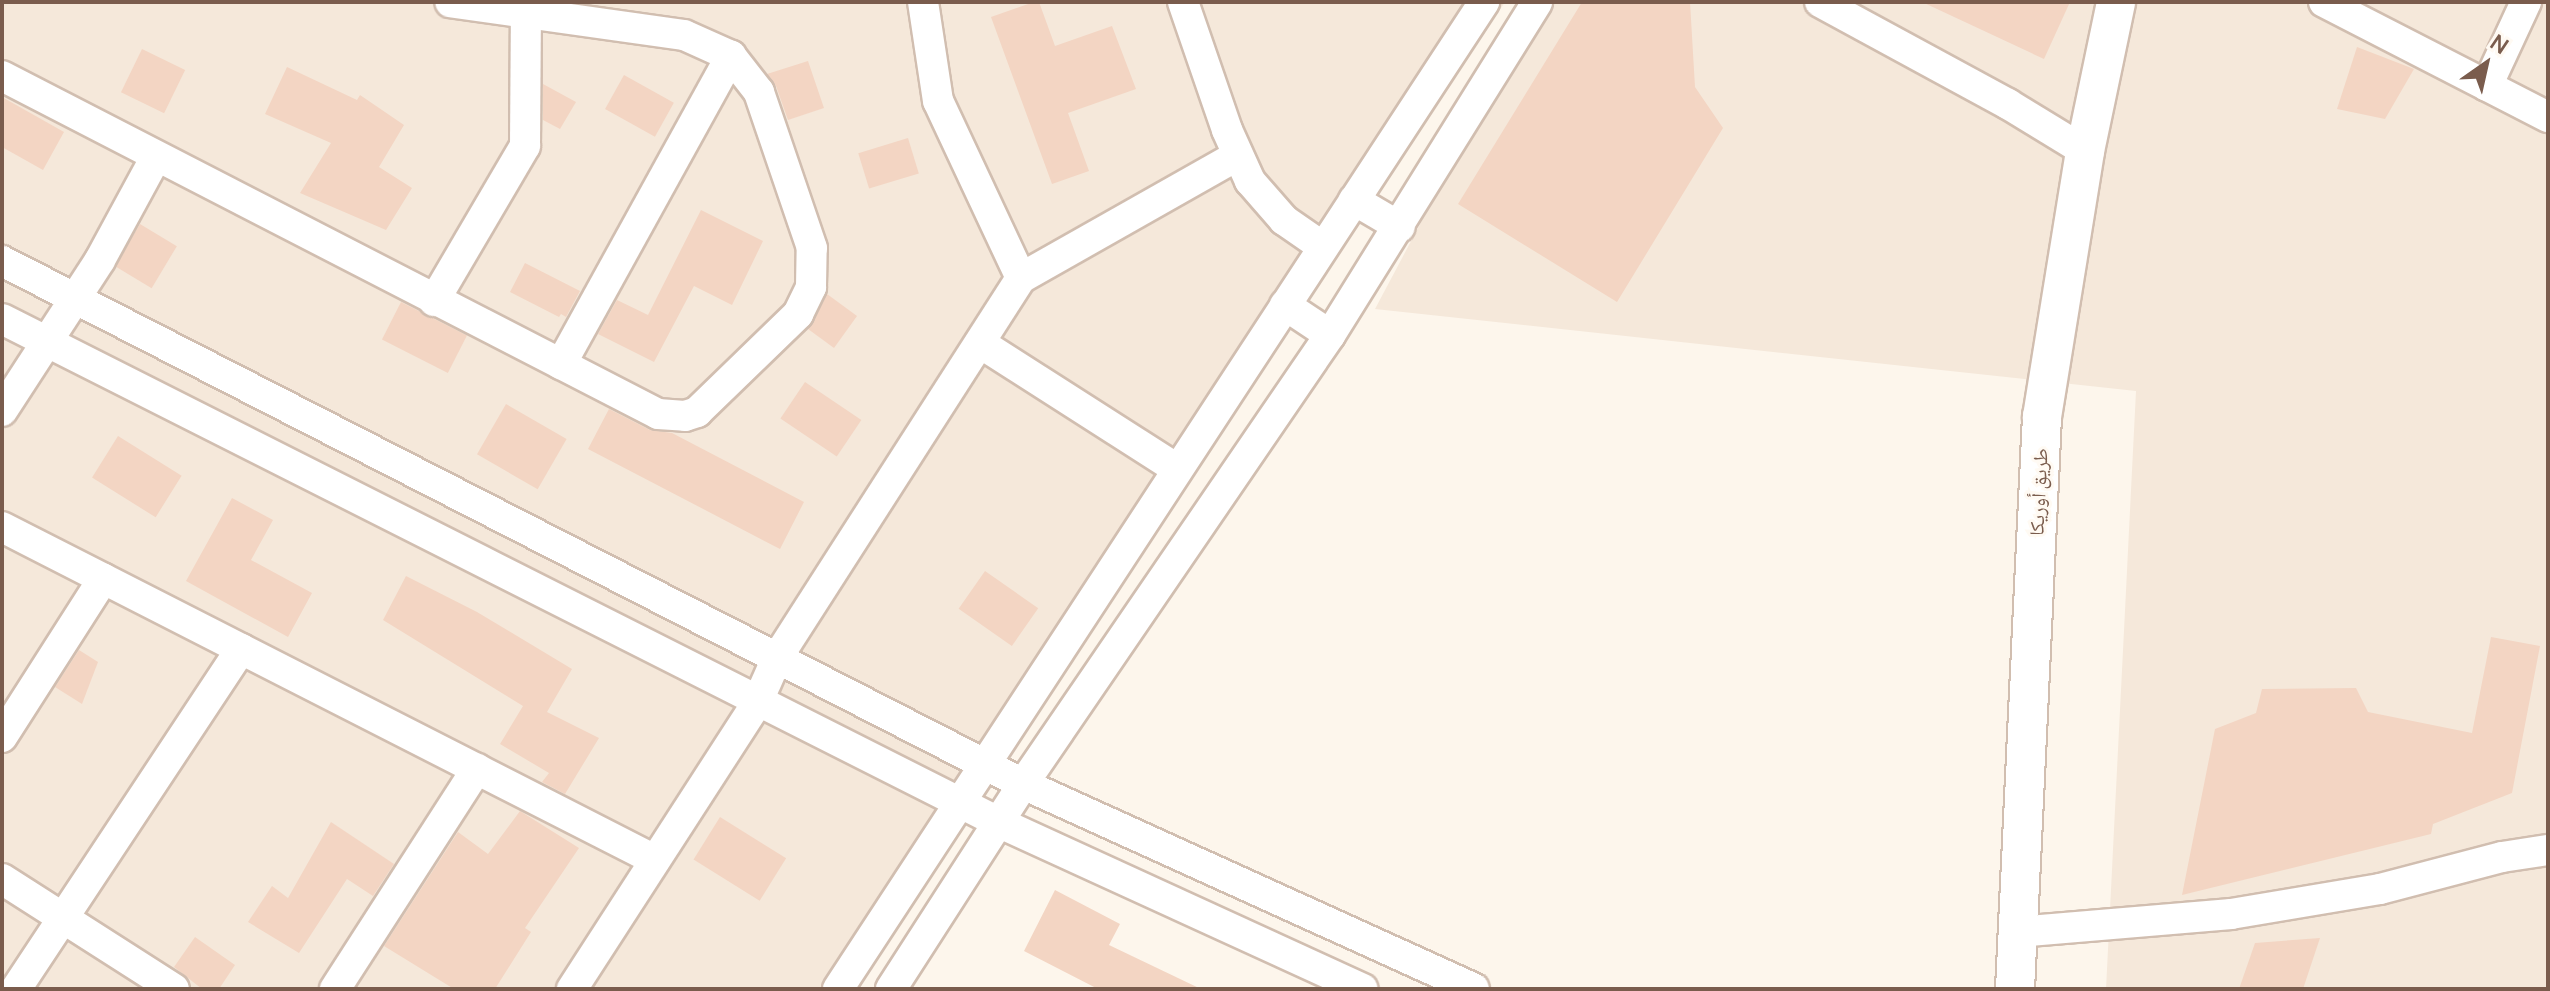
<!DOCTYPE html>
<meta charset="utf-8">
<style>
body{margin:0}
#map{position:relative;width:2550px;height:991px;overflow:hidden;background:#fdf6ec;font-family:Manrope,"Noto Naskh Arabic",sans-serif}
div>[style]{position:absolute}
.residential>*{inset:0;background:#f5e8da}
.building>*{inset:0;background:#f3d5c3;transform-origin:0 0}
.roads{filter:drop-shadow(2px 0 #d1beb0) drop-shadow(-2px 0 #d1beb0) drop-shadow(0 2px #d1beb0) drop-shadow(0 -2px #d1beb0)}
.minor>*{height:30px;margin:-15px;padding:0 15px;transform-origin:15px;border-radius:15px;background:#fff}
.tertiary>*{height:38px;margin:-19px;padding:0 19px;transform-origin:19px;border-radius:19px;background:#fff}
span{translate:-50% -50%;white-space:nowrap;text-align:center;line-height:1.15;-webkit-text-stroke:6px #fffaf3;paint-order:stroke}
.street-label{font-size:20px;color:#7a5c4d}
.frame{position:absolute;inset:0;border:4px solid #7a5c4d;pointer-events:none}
.north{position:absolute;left:2446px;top:24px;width:80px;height:80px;-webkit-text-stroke:6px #fffaf3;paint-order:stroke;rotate:34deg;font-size:22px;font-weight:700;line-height:32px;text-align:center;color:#7a5c4d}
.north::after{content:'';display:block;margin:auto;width:28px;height:36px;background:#7a5c4d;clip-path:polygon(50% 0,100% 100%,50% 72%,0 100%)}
</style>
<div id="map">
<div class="residential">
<i style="clip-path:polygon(2px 2px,1505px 2px,852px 989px,2px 989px)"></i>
<i style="clip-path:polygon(1538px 2px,2548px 2px,2548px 989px,2106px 989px,2136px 391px,1375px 309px)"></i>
</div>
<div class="building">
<i style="clip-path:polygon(1034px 2px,1039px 2px,1055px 46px,1112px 26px,1136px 89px,1068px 113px,1089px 171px,1052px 184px,991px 17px)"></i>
<i style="clip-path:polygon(1582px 2px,1690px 2px,1695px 87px,1723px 128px,1617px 302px,1458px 204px)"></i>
<i style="clip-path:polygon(1922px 2px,2070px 2px,2044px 59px)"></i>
<i style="clip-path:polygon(2357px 47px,2414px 69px,2385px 119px,2337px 109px)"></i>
<i style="left:142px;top:49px;width:48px;height:48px;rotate:26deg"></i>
<i style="clip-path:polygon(808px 61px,824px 108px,788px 120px,776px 86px,767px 74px)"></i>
<i style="clip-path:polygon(287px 67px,357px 100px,360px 95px,404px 125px,379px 167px,412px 188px,386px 230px,300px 193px,331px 143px,265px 114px)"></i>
<i style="left:624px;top:75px;width:57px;height:39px;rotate:29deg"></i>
<i style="clip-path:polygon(543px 84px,576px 102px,560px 129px,543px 120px)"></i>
<i style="clip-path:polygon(2px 97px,64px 132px,43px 170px,2px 147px)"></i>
<i style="left:908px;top:138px;width:37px;height:52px;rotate:73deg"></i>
<i style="clip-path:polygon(701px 210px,763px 241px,732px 305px,694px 286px,654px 362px,598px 334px,617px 300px,648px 315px)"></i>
<i style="left:140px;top:224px;width:43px;height:49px;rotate:31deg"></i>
<i style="clip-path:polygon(525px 263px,580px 291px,566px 317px,561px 314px,559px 317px,510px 292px)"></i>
<i style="clip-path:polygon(827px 294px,857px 316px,834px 348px,808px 329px)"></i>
<i style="left:401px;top:302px;width:74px;height:42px;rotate:27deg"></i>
<i style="left:805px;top:382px;width:68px;height:44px;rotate:34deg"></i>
<i style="left:506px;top:404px;width:70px;height:58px;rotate:30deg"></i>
<i style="clip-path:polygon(609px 409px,650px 430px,672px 433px,804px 502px,780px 549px,588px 449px)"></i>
<i style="left:118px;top:436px;width:75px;height:49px;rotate:32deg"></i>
<i style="clip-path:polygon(232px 498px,273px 520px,251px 560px,312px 593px,288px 637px,186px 581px)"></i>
<i style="left:985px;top:571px;width:65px;height:46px;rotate:35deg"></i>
<i style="clip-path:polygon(406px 576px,477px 612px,572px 669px,547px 712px,599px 738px,565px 794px,542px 782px,549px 773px,500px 744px,523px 706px,383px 620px)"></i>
<i style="clip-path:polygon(2491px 637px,2540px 646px,2512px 793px,2433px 824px,2431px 834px,2182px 895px,2215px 729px,2256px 713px,2262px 689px,2356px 688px,2368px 712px,2472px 733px)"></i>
<i style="clip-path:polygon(79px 650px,98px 662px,82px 704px,55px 687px)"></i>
<i style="clip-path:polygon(520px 811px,579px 848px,525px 928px,531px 932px,495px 989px,454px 989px,384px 946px,458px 832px,488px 854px)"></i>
<i style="left:720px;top:817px;width:78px;height:50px;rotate:32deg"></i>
<i style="clip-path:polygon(331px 822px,394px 864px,373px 896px,347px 879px,299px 953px,248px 922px,272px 886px,288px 898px)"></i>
<i style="clip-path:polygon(1055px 890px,1120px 924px,1109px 945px,1201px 989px,1098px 989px,1024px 951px)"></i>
<i style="clip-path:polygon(195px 937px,235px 965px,219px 989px,202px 989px,174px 967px)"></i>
<i style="clip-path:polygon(2320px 938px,2303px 989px,2239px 989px,2255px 943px)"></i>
</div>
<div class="roads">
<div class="minor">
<i style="left:1183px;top:2px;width:135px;rotate:71deg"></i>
<i style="left:1227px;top:130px;width:56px;rotate:65.7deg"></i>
<i style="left:1250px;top:181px;width:52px;rotate:48.9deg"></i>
<i style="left:1284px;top:220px;width:47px;rotate:34.7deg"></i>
<i style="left:1820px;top:2px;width:214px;rotate:28.5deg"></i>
<i style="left:2008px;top:104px;width:90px;rotate:31.4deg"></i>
<i style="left:2324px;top:2px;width:252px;rotate:27.2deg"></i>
<i style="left:2px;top:76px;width:738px;rotate:27.26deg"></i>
<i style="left:658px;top:414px;width:27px;rotate:4deg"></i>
<i style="left:685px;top:416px;width:13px;rotate:-18deg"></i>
<i style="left:697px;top:412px;width:141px;rotate:-44.1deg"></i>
<i style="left:798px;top:314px;width:30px;rotate:-64deg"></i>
<i style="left:811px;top:287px;width:39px;rotate:-89deg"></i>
<i style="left:812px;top:248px;width:165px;rotate:-108.8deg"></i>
<i style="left:759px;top:92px;width:46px;rotate:-127.9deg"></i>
<i style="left:731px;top:56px;width:51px;rotate:-155.9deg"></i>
<i style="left:684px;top:35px;width:236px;rotate:-172deg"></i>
<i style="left:2487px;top:86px;width:93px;rotate:-65.1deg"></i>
<i style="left:1354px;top:200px;width:53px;rotate:30.4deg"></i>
<i style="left:2px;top:261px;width:1147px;rotate:27.12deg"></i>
<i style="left:1023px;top:784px;width:495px;rotate:24.4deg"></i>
<i style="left:1021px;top:278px;width:248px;rotate:-29.5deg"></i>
<i style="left:434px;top:301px;width:180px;rotate:-59.6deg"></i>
<i style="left:525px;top:146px;width:132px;rotate:-89.6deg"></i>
<i style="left:1285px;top:305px;width:54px;rotate:33.7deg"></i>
<i style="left:2px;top:319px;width:1116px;rotate:26.79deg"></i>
<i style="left:998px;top:822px;width:401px;rotate:24.6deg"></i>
<i style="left:980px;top:343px;width:234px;rotate:32.6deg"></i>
<i style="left:561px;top:364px;width:352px;rotate:-61.1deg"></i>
<i style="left:2px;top:411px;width:180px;rotate:-57deg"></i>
<i style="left:100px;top:260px;width:117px;rotate:-61.5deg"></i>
<i style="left:2px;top:527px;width:733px;rotate:27.02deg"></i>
<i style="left:2px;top:737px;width:188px;rotate:-57.4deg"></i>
<i style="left:2px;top:879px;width:204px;rotate:32.6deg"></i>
<i style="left:2017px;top:932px;width:215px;rotate:-4.8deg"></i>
<i style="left:2231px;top:914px;width:151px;rotate:-9.5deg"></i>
<i style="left:2380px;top:889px;width:126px;rotate:-14.7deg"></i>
<i style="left:2502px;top:857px;width:47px;rotate:-8.7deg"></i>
<i style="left:16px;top:989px;width:408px;rotate:-56.5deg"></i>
<i style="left:335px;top:989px;width:262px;rotate:-57.2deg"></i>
<i style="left:572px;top:989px;width:343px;rotate:-57.1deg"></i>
<i style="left:758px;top:701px;width:47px;rotate:-66.2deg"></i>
<i style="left:777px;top:658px;width:452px;rotate:-57.3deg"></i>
<i style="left:1021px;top:278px;width:195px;rotate:-115.1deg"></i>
<i style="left:938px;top:101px;width:100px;rotate:-98.6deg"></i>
<i style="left:838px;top:989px;width:1180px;rotate:-56.79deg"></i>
<i style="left:891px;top:989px;width:244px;rotate:-57.2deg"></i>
<i style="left:1023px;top:784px;width:544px;rotate:-55.64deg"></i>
<i style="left:1330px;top:335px;width:392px;rotate:-58.1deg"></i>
</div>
<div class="tertiary">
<i style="left:2015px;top:989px;width:573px;rotate:-87.3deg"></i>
<i style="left:2042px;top:417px;width:269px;rotate:-80.8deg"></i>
<i style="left:2085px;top:151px;width:152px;rotate:-78.2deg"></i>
</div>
</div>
<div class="street-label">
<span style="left:2038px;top:492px;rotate:-87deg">طريق أوريكا</span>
</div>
<div class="frame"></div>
<div class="north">N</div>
</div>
